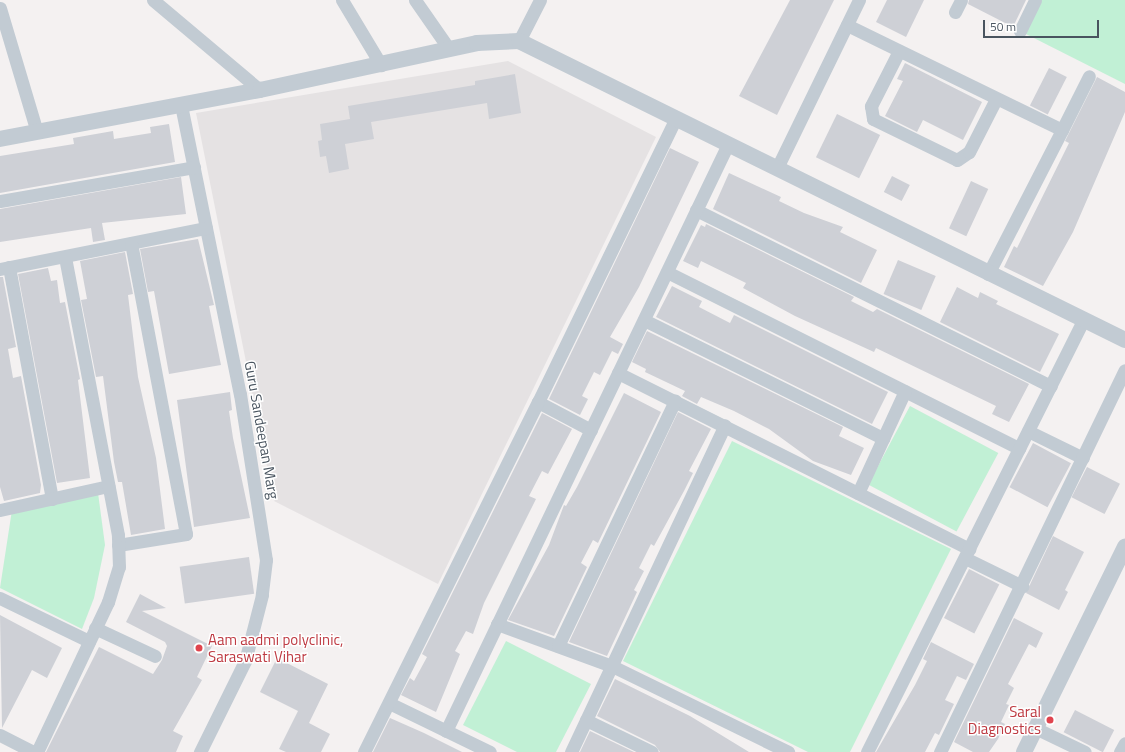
<!DOCTYPE html>
<style>
body{margin:0}
#map{position:relative;width:1125px;height:752px;overflow:hidden;background:#f4f1f1;font-family:"Titillium Web",sans-serif}
div>[style]{position:absolute}
.education>*{inset:0;background:#e5e2e3}
.green>*{inset:0;background:#c1f0d5;transform-origin:0 0}
.building>*{inset:0;background:#ced0d6;transform-origin:0 0}
.minor>*{height:13px;margin:-6.5px;padding:0 6.5px;transform-origin:6.5px;border-radius:6.5px;background:#c2cbd3}
.tertiary>*{height:16px;margin:-8px;padding:0 8px;transform-origin:8px;border-radius:8px;background:#c2cbd3}
.dots>*{width:11px;height:11px;translate:-50% -50%;box-sizing:border-box;border:2px solid #fff;border-radius:50%}
span{translate:-50% -50%;white-space:nowrap;text-align:center;line-height:1.15;-webkit-text-stroke:3px #fff;paint-order:stroke}
.street-label{font-size:15px;color:#49545f}
.health-label{font-size:15px;color:#be3a42}
.left{translate:0 -50%;text-align:left}
.right{translate:-100% -50%;text-align:right}
.scale{position:absolute;left:983px;top:20px;width:116px;height:18px;box-sizing:border-box;border:2px solid #49545f;border-top:0;padding-left:5px;font-size:12px;line-height:14px;white-space:nowrap;color:#49545f;-webkit-text-stroke:3px #fff;paint-order:stroke}
</style>
<div id="map">
<div class="education">
<i style="clip-path:polygon(508px 61px,656px 137px,438px 584px,274px 501px,196px 113px)"></i>
</div>
<div class="green">
<i style="clip-path:polygon(1036px 0,1125px 0,1125px 84px,1020px 31px)"></i>
<i style="left:910px;top:406px;width:100px;height:89px;rotate:28deg"></i>
<i style="clip-path:polygon(732px 441px,951px 549px,850px 752px,808px 752px,623px 661px)"></i>
<i style="clip-path:polygon(98px 493px,105px 545px,94px 598px,82px 629px,0 588px,12px 510px)"></i>
<i style="clip-path:polygon(506px 641px,591px 684px,556px 752px,517px 752px,463px 725px)"></i>
</div>
<div class="building">
<i style="clip-path:polygon(790px 0,834px 0,777px 115px,739px 96px)"></i>
<i style="clip-path:polygon(887px 0,924px 0,906px 37px,876px 22px)"></i>
<i style="clip-path:polygon(969px 0,1026px 0,1013px 27px,968px 4px)"></i>
<i style="clip-path:polygon(905px 63px,982px 102px,963px 140px,923px 120px,917px 132px,885px 116px,903px 81px,897px 79px)"></i>
<i style="left:1049px;top:68px;width:20px;height:42px;rotate:27deg"></i>
<i style="clip-path:polygon(515px 74px,521px 113px,489px 119px,487px 103px,371px 122px,374px 139px,345px 144px,349px 169px,329px 173px,326px 156px,320px 157px,318px 141px,322px 140px,320px 124px,350px 119px,348px 106px,475px 85px,475px 81px)"></i>
<i style="clip-path:polygon(1097px 77px,1125px 92px,1125px 112px,1073px 232px,1043px 286px,1004px 267px,1014px 246px,1017px 248px,1069px 143px,1065px 141px)"></i>
<i style="left:837px;top:114px;width:48px;height:48px;rotate:26deg"></i>
<i style="clip-path:polygon(169px 124px,175px 162px,0 193px,0 156px,74px 144px,73px 138px,113px 131px,114px 139px,151px 133px,150px 127px)"></i>
<i style="clip-path:polygon(670px 148px,699px 162px,639px 287px,610px 337px,623px 344px,618px 354px,612px 351px,600px 375px,594px 372px,582px 396px,588px 399px,580px 415px,549px 399px)"></i>
<i style="clip-path:polygon(729px 173px,781px 197px,779px 201px,804px 213px,843px 227px,840px 232px,877px 250px,861px 283px,713px 209px)"></i>
<i style="left:892px;top:176px;width:20px;height:18px;rotate:27deg"></i>
<i style="clip-path:polygon(181px 177px,186px 214px,102px 223px,105px 240px,93px 242px,91px 228px,0 242px,0 209px)"></i>
<i style="left:971px;top:181px;width:19px;height:52px;rotate:25deg"></i>
<i style="clip-path:polygon(706px 224px,854px 297px,851px 301px,873px 312px,877px 309px,1029px 384px,1009px 422px,992px 414px,996px 406px,876px 348px,874px 352px,795px 316px,743px 288px,746px 283px,701px 261px,698px 268px,683px 261px,701px 225px,705px 227px)"></i>
<i style="clip-path:polygon(198px 239px,214px 305px,209px 306px,221px 365px,169px 374px,154px 291px,148px 292px,140px 249px)"></i>
<i style="clip-path:polygon(125px 252px,133px 294px,128px 295px,138px 377px,156px 458px,165px 529px,131px 535px,122px 482px,118px 482px,114px 462px,103px 376px,96px 377px,81px 300px,87px 299px,80px 261px)"></i>
<i style="left:898px;top:260px;width:41px;height:37px;rotate:23deg"></i>
<i style="clip-path:polygon(48px 268px,51px 281px,57px 280px,60px 303px,65px 302px,80px 379px,78px 380px,90px 478px,57px 483px,18px 274px)"></i>
<i style="clip-path:polygon(0 277px,3px 277px,16px 347px,8px 349px,13px 378px,21px 376px,41px 485px,40px 493px,4px 501px,0 487px)"></i>
<i style="clip-path:polygon(672px 286px,702px 301px,699px 307px,730px 323px,734px 315px,888px 392px,872px 424px,656px 317px)"></i>
<i style="clip-path:polygon(957px 287px,978px 298px,980px 292px,998px 301px,996px 304px,1059px 334px,1040px 372px,940px 322px)"></i>
<i style="clip-path:polygon(647px 331px,843px 427px,839px 436px,864px 448px,851px 475px,813px 461px,769px 429px,734px 411px,701px 397px,697px 404px,682px 396px,685px 391px,645px 372px,646px 369px,632px 362px)"></i>
<i style="clip-path:polygon(230px 392px,232px 410px,229px 411px,233px 438px,250px 518px,194px 527px,177px 400px)"></i>
<i style="clip-path:polygon(624px 393px,661px 412px,598px 543px,593px 540px,581px 563px,587px 567px,554px 636px,508px 620px,549px 545px,564px 505px,566px 506px,577px 487px)"></i>
<i style="clip-path:polygon(678px 412px,711px 429px,689px 471px,693px 473px,684px 491px,654px 546px,651px 544px,639px 568px,644px 571px,634px 590px,637px 592px,607px 656px,569px 642px)"></i>
<i style="clip-path:polygon(542px 413px,572px 429px,548px 474px,542px 471px,529px 496px,536px 499px,484px 603px,473px 634px,466px 631px,455px 651px,460px 654px,436px 712px,401px 695px,410px 678px,414px 681px,427px 657px,422px 654px)"></i>
<i style="left:1033px;top:443px;width:43px;height:50px;rotate:28deg"></i>
<i style="left:1087px;top:467px;width:37px;height:34px;rotate:27deg"></i>
<i style="clip-path:polygon(1053px 536px,1084px 552px,1065px 590px,1068px 592px,1059px 610px,1026px 593px)"></i>
<i style="left:249px;top:557px;width:37px;height:70px;rotate:82deg"></i>
<i style="left:969px;top:569px;width:34px;height:55px;rotate:27deg"></i>
<i style="clip-path:polygon(140px 594px,166px 608px,142px 611px,212px 646px,197px 677px,202px 680px,173px 731px,183px 736px,176px 752px,46px 752px,99px 647px,153px 674px,162px 660px,167px 646px,165px 642px,126px 622px)"></i>
<i style="clip-path:polygon(0 615px,62px 648px,47px 678px,32px 670px,2px 728px)"></i>
<i style="clip-path:polygon(1014px 618px,1043px 633px,1036px 648px,1029px 644px,1008px 684px,1014px 688px,1006px 704px,1009px 705px,1001px 722px,1005px 724px,998px 739px,989px 752px,973px 752px,954px 742px)"></i>
<i style="clip-path:polygon(931px 642px,974px 664px,966px 680px,957px 676px,945px 700px,954px 704px,939px 735px,935px 733px,925px 752px,876px 752px,915px 685px,927px 661px,923px 659px)"></i>
<i style="clip-path:polygon(277px 658px,328px 684px,309px 723px,330px 734px,321px 752px,286px 752px,279px 749px,298px 711px,260px 692px)"></i>
<i style="clip-path:polygon(615px 679px,690px 716px,749px 752px,660px 752px,655px 745px,597px 716px)"></i>
<i style="left:1075px;top:710px;width:44px;height:25px;rotate:27deg"></i>
<i style="clip-path:polygon(390px 718px,424px 733px,462px 752px,373px 752px)"></i>
<i style="clip-path:polygon(590px 731px,634px 752px,580px 752px)"></i>
</div>
<div class="minor">
<i style="left:153px;top:0;width:140px;rotate:40.1deg"></i>
<i style="left:342px;top:0;width:76px;rotate:59deg"></i>
<i style="left:415px;top:0;width:60px;rotate:55.2deg"></i>
<i style="left:0;top:8px;width:129px;rotate:73.4deg"></i>
<i style="left:955px;top:12px;width:13px;rotate:-63deg"></i>
<i style="left:847px;top:25px;width:239px;rotate:26deg"></i>
<i style="left:1062px;top:130px;width:162px;rotate:117.2deg"></i>
<i style="left:1020px;top:31px;width:34px;rotate:-64deg"></i>
<i style="left:519px;top:41px;width:46px;rotate:-62.9deg"></i>
<i style="left:899px;top:51px;width:62px;rotate:117deg"></i>
<i style="left:871px;top:106px;width:13px;rotate:81deg"></i>
<i style="left:873px;top:119px;width:93px;rotate:26deg"></i>
<i style="left:957px;top:160px;width:14px;rotate:-34deg"></i>
<i style="left:969px;top:152px;width:59px;rotate:-63deg"></i>
<i style="left:181px;top:105px;width:295px;rotate:78.5deg"></i>
<i style="left:240px;top:394px;width:168px;rotate:81.1deg"></i>
<i style="left:266px;top:560px;width:35px;rotate:97deg"></i>
<i style="left:262px;top:595px;width:68px;rotate:104.4deg"></i>
<i style="left:245px;top:661px;width:102px;rotate:116.3deg"></i>
<i style="left:1062px;top:130px;width:60px;rotate:-63.4deg"></i>
<i style="left:777px;top:168px;width:187px;rotate:-64deg"></i>
<i style="left:0;top:201px;width:197px;rotate:-9.9deg"></i>
<i style="left:696px;top:210px;width:396px;rotate:26.4deg"></i>
<i style="left:9px;top:267px;width:236px;rotate:79.5deg"></i>
<i style="left:0;top:269px;width:210px;rotate:-11.3deg"></i>
<i style="left:667px;top:272px;width:394px;rotate:26.6deg"></i>
<i style="left:644px;top:320px;width:267px;rotate:26.3deg"></i>
<i style="left:618px;top:373px;width:393px;rotate:26.6deg"></i>
<i style="left:591px;top:430px;width:60px;rotate:-152.2deg"></i>
<i style="left:538px;top:402px;width:316px;rotate:-64.1deg"></i>
<i style="left:1028px;top:431px;width:61px;rotate:26.1deg"></i>
<i style="left:858px;top:493px;width:112px;rotate:-65.3deg"></i>
<i style="left:0;top:510px;width:111px;rotate:-12.5deg"></i>
<i style="left:118px;top:545px;width:69px;rotate:-9.2deg"></i>
<i style="left:186px;top:534px;width:296px;rotate:-100.7deg"></i>
<i style="left:965px;top:558px;width:64px;rotate:26.2deg"></i>
<i style="left:0;top:598px;width:99px;rotate:25.8deg"></i>
<i style="left:497px;top:624px;width:122px;rotate:20.1deg"></i>
<i style="left:612px;top:666px;width:196px;rotate:26deg"></i>
<i style="left:95px;top:628px;width:66px;rotate:25deg"></i>
<i style="left:558px;top:646px;width:272px;rotate:-64.5deg"></i>
<i style="left:389px;top:703px;width:112px;rotate:25.9deg"></i>
<i style="left:586px;top:720px;width:73px;rotate:25.9deg"></i>
<i style="left:1035px;top:728px;width:55px;rotate:25.6deg"></i>
<i style="left:446px;top:731px;width:651px;rotate:-64.34deg"></i>
<i style="left:0;top:735px;width:38px;rotate:27deg"></i>
<i style="left:37px;top:752px;width:166px;rotate:-64.7deg"></i>
<i style="left:108px;top:602px;width:37px;rotate:-73deg"></i>
<i style="left:119px;top:567px;width:32px;rotate:-92deg"></i>
<i style="left:118px;top:535px;width:283px;rotate:-100.8deg"></i>
<i style="left:364px;top:752px;width:391px;rotate:-63.6deg"></i>
<i style="left:571px;top:752px;width:361px;rotate:-64.8deg"></i>
<i style="left:867px;top:752px;width:482px;rotate:-63.4deg"></i>
<i style="left:940px;top:752px;width:424px;rotate:-64.2deg"></i>
<i style="left:1120px;top:752px;width:10px;rotate:-61deg"></i>
</div>
<div class="tertiary">
<i style="left:0;top:139px;width:265px;rotate:-10.7deg"></i>
<i style="left:260px;top:90px;width:222px;rotate:-12.2deg"></i>
<i style="left:477px;top:43px;width:42px;rotate:-2.7deg"></i>
<i style="left:519px;top:41px;width:676px;rotate:26.26deg"></i>
<i style="left:1024px;top:752px;width:229px;rotate:-63.8deg"></i>
</div>
<div class="dots">
<i style="left:199px;top:648px;background:#e0444e"></i>
<i style="left:1050px;top:720px;background:#e0444e"></i>
</div>
<div class="street-label">
<span style="left:262px;top:430px;rotate:80deg">Guru Sandeepan Marg</span>
</div>
<div class="health-label">
<span class="left" style="left:208px;top:648px">Aam aadmi polyclinic,<br>Saraswati Vihar</span>
<span class="right" style="left:1041px;top:720px">Saral<br>Diagnostics</span>
</div>
<div class="scale">50 m</div>
</div>
